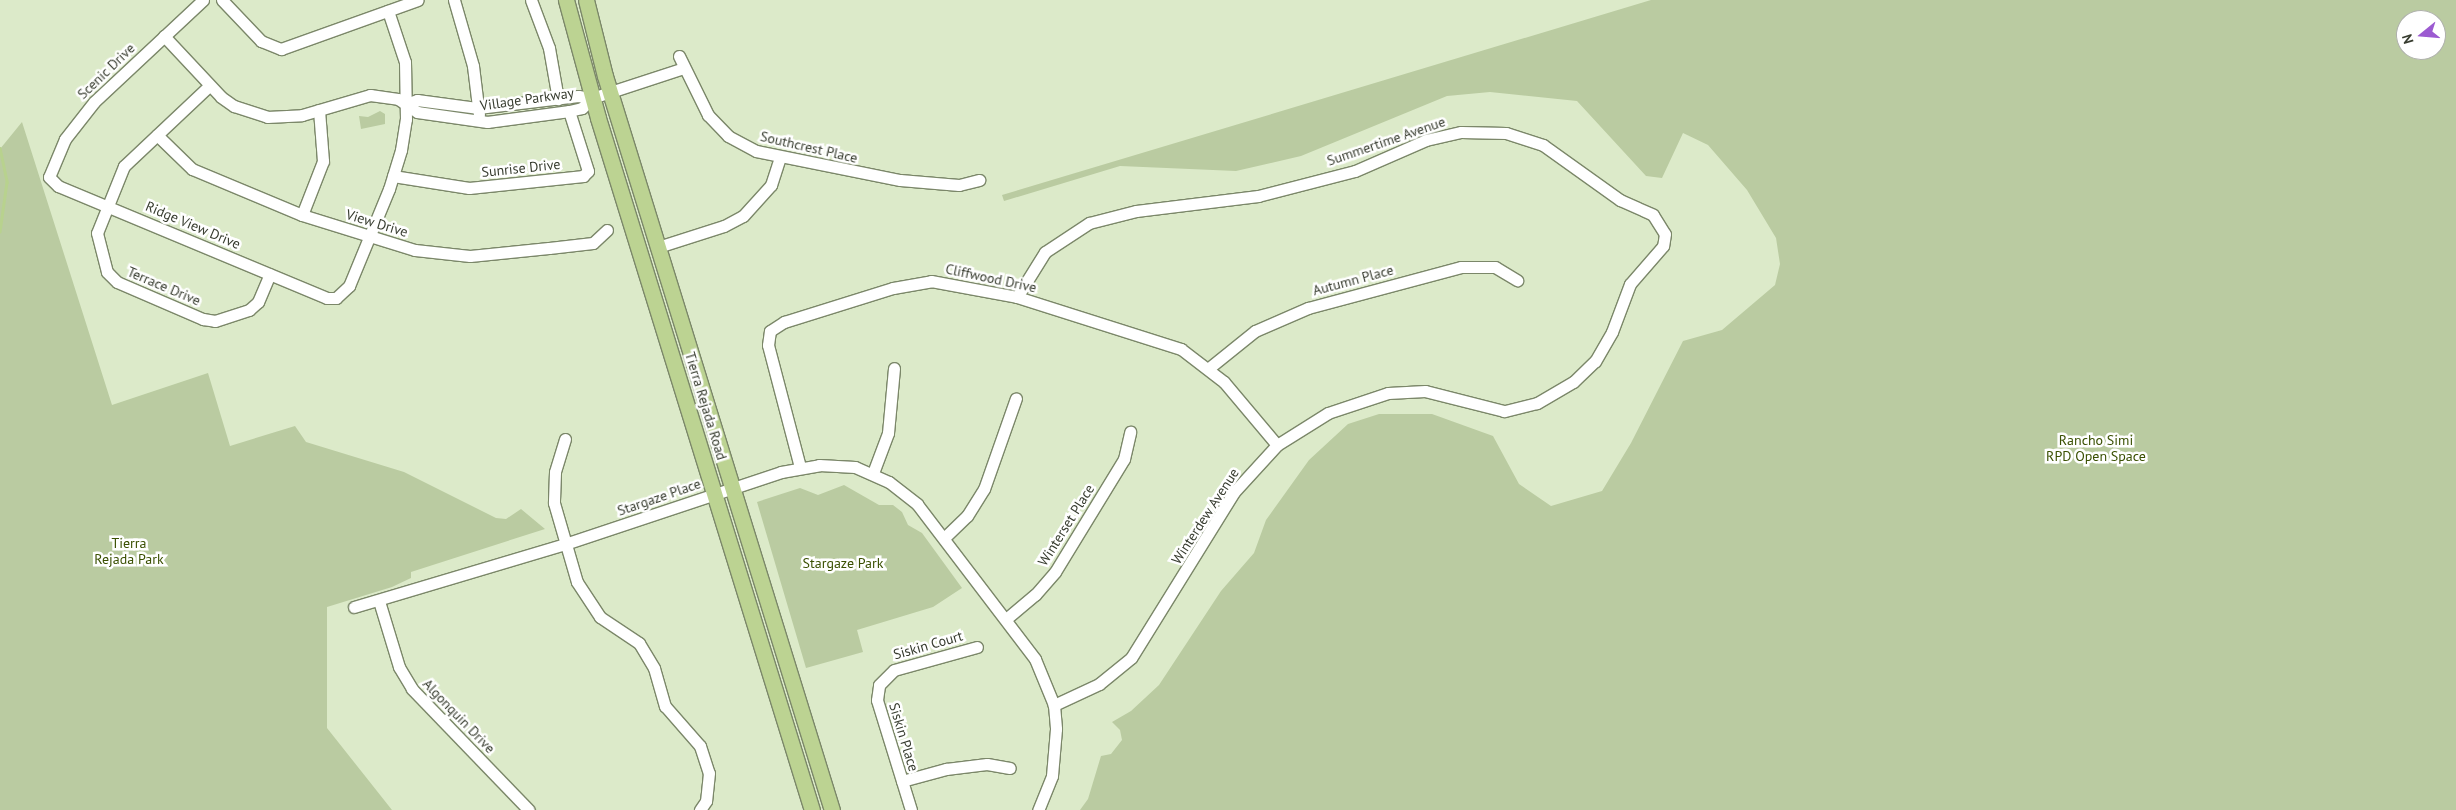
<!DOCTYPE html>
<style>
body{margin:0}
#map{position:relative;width:2456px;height:810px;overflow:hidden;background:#dceac9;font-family:"PT Sans",sans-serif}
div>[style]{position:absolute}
.green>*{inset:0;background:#bacba1}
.stream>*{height:2.5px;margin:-1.25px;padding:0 1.25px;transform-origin:1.25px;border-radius:1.25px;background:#b8d28e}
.roads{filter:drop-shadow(1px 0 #7b8769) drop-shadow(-1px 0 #7b8769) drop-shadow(0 1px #7b8769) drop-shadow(0 -1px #7b8769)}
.minor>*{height:11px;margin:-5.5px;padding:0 5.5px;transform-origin:5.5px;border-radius:5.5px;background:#fff}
.major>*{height:15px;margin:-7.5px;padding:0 7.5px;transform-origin:7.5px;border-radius:7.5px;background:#bcd392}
span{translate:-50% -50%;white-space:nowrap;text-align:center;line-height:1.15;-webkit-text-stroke:5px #fff;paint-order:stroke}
.street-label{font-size:14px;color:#373c2f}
.park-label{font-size:14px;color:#3a5002}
.north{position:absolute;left:2396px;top:10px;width:50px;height:50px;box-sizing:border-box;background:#fff;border:1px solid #afb1ac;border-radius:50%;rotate:253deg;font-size:14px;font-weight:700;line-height:20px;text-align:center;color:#373c2f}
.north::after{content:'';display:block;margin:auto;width:18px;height:22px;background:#9c5bd1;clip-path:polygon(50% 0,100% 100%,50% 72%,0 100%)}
</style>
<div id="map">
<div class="green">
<i style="clip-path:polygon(evenodd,1651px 0,2456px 0,2456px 810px,1080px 810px,1088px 799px,1101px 756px,1111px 754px,1122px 740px,1120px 730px,1112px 722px,1131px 711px,1159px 685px,1221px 591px,1254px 553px,1266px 520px,1309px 460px,1348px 424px,1379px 414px,1432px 414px,1493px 436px,1519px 484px,1551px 506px,1602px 491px,1631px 443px,1683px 341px,1722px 330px,1775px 285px,1780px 264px,1776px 238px,1747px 190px,1708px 145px,1683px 133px,1662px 178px,1646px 176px,1577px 101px,1490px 92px,1447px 96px,1301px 156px,1236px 171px,1120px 166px,1004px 201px,1002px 195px,1651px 0,2406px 20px,2436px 20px,2436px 50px,2406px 50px,2406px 20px)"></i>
<i style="clip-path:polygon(380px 111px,385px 114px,385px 124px,361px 129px,359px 116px,368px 117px)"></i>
<i style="clip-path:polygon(22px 122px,112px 405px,208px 373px,230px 446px,295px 426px,306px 442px,404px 472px,496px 518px,506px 519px,521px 509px,545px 529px,411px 572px,411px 578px,392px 587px,327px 607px,327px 728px,392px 810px,0 810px,0 149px)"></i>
<i style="clip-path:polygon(844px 485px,879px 505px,893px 505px,902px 512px,908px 525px,922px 533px,962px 588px,933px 607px,857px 630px,863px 652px,806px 668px,757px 502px,800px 488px,818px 495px)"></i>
</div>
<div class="stream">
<i style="left:0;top:148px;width:35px;rotate:78deg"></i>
<i style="left:7px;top:182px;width:50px;rotate:98deg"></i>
</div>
<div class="roads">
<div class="minor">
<i style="left:203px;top:0;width:149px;rotate:136.9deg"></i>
<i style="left:94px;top:102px;width:47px;rotate:128.1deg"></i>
<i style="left:65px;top:139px;width:41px;rotate:112.8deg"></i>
<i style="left:49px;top:177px;width:13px;rotate:45deg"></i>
<i style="left:58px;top:186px;width:291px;rotate:22.6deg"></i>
<i style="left:327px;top:298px;width:9px"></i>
<i style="left:336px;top:298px;width:18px;rotate:-43deg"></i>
<i style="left:349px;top:286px;width:105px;rotate:-67.6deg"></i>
<i style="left:389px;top:189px;width:41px;rotate:-72.9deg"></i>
<i style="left:401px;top:150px;width:31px;rotate:-81deg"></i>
<i style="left:406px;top:119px;width:57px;rotate:-91deg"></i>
<i style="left:405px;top:62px;width:54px;rotate:-108.4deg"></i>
<i style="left:222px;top:0;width:57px;rotate:46.4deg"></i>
<i style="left:261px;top:41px;width:22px;rotate:22deg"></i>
<i style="left:281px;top:49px;width:145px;rotate:-19.7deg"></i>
<i style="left:454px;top:0;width:69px;rotate:73.9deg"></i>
<i style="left:473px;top:66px;width:49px;rotate:83deg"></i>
<i style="left:531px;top:0;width:51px;rotate:69.4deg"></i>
<i style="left:549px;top:48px;width:52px;rotate:80deg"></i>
<i style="left:164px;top:36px;width:83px;rotate:46.9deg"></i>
<i style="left:221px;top:97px;width:16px;rotate:35deg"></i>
<i style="left:234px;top:106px;width:35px;rotate:18deg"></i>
<i style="left:267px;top:117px;width:35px;rotate:-3deg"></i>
<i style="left:302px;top:115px;width:71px;rotate:-16.4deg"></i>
<i style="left:370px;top:95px;width:28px;rotate:8deg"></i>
<i style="left:398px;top:99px;width:23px;rotate:34deg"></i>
<i style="left:417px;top:112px;width:71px;rotate:8.1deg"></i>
<i style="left:487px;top:122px;width:83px;rotate:-7.6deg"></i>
<i style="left:569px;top:111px;width:13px;rotate:-13deg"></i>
<i style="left:582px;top:108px;width:14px;rotate:-45deg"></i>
<i style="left:679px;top:56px;width:66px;rotate:63.8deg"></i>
<i style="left:708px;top:115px;width:29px;rotate:46deg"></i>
<i style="left:728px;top:136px;width:32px;rotate:28deg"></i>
<i style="left:756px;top:151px;width:147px;rotate:11.4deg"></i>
<i style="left:900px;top:180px;width:59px;rotate:4.8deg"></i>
<i style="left:959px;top:185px;width:21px;rotate:-14deg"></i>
<i style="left:209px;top:86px;width:117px;rotate:136.7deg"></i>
<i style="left:124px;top:166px;width:72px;rotate:111.9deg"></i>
<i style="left:97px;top:233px;width:40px;rotate:75.6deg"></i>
<i style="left:107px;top:272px;width:14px;rotate:45deg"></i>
<i style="left:117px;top:282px;width:94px;rotate:23.3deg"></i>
<i style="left:203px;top:319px;width:12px;rotate:9deg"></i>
<i style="left:215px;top:321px;width:36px;rotate:-18deg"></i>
<i style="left:249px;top:310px;width:12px;rotate:-42deg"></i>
<i style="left:258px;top:302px;width:30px;rotate:-67deg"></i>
<i style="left:406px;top:104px;width:12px;rotate:-20deg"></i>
<i style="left:417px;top:100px;width:62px;rotate:7.5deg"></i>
<i style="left:478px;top:108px;width:101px;rotate:-6.8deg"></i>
<i style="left:578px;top:96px;width:14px;rotate:8deg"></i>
<i style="left:592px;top:98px;width:97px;rotate:-18.1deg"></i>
<i style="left:157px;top:135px;width:49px;rotate:44.2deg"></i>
<i style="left:192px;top:169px;width:119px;rotate:22.7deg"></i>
<i style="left:302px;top:215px;width:118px;rotate:17.2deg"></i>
<i style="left:415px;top:250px;width:55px;rotate:6.2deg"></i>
<i style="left:470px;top:256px;width:79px;rotate:-5.8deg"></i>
<i style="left:549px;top:248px;width:44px;rotate:-6.5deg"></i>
<i style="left:593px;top:243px;width:19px;rotate:-43deg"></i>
<i style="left:393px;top:176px;width:77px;rotate:9deg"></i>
<i style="left:469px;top:188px;width:115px;rotate:-6deg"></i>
<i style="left:583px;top:176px;width:7px;rotate:-45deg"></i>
<i style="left:588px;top:171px;width:63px;rotate:-107.6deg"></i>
<i style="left:302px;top:215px;width:58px;rotate:-68.7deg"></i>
<i style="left:323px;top:161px;width:51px;rotate:-94.5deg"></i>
<i style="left:658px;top:247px;width:69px;rotate:-17.7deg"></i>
<i style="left:724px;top:226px;width:21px;rotate:-28deg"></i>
<i style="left:743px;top:216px;width:42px;rotate:-47.9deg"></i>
<i style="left:771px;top:185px;width:29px;rotate:-72deg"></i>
<i style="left:1017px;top:297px;width:53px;rotate:-58.1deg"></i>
<i style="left:1045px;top:252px;width:53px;rotate:-33.4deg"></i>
<i style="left:1089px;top:223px;width:49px;rotate:-14.3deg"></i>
<i style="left:1136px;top:211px;width:123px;rotate:-7deg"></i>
<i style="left:1258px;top:196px;width:100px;rotate:-14.5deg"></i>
<i style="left:1355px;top:171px;width:77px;rotate:-23.6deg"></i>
<i style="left:1426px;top:140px;width:36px;rotate:-13deg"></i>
<i style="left:1461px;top:132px;width:45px;rotate:1.3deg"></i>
<i style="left:1506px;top:133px;width:39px;rotate:18deg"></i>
<i style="left:1543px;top:145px;width:95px;rotate:35.5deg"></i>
<i style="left:1620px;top:200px;width:36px;rotate:24deg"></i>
<i style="left:1653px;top:215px;width:22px;rotate:58deg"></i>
<i style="left:1665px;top:234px;width:12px;rotate:99deg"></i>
<i style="left:1663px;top:246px;width:50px;rotate:131deg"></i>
<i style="left:1630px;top:284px;width:51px;rotate:110.6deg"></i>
<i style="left:1612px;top:332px;width:34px;rotate:120deg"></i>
<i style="left:1595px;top:361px;width:30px;rotate:136deg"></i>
<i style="left:1573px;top:382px;width:42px;rotate:149.7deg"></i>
<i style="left:1537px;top:403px;width:34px;rotate:166deg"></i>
<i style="left:1504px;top:411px;width:81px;rotate:-165.8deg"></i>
<i style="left:1425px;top:391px;width:37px;rotate:177deg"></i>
<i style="left:1388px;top:393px;width:63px;rotate:161.6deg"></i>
<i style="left:1328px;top:413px;width:60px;rotate:147.9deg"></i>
<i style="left:1277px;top:445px;width:64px;rotate:132.5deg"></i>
<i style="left:1234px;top:492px;width:195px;rotate:121.8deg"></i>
<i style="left:1131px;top:658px;width:41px;rotate:140.9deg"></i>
<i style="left:1099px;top:684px;width:50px;rotate:155deg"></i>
<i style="left:1209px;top:368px;width:59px;rotate:-38.8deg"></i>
<i style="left:1255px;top:331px;width:58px;rotate:-23.5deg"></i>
<i style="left:1308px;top:308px;width:158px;rotate:-15deg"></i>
<i style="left:1461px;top:267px;width:34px"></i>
<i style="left:1495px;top:267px;width:26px;rotate:31deg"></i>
<i style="left:565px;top:439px;width:34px;rotate:107deg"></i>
<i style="left:555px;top:472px;width:31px;rotate:92deg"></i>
<i style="left:554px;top:503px;width:82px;rotate:73.8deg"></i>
<i style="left:577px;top:582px;width:42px;rotate:56.7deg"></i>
<i style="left:600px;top:617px;width:47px;rotate:33.7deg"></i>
<i style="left:639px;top:643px;width:29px;rotate:59deg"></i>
<i style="left:654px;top:668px;width:40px;rotate:74deg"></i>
<i style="left:665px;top:706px;width:53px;rotate:48.8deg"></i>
<i style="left:700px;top:746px;width:28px;rotate:72deg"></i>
<i style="left:709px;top:773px;width:28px;rotate:96deg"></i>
<i style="left:706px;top:801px;width:11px;rotate:124deg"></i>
<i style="left:800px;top:467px;width:126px;rotate:-104.7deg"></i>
<i style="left:768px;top:345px;width:14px;rotate:-82deg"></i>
<i style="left:770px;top:331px;width:17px;rotate:-33deg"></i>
<i style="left:784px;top:322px;width:114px;rotate:-17.3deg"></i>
<i style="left:893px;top:288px;width:39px;rotate:-10deg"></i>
<i style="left:931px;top:281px;width:87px;rotate:10.5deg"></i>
<i style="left:1017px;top:297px;width:172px;rotate:17.6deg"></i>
<i style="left:1181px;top:349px;width:54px;rotate:37.5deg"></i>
<i style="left:1224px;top:382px;width:82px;rotate:49.9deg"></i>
<i style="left:873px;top:473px;width:43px;rotate:-69.4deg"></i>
<i style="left:888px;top:433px;width:65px;rotate:-84.7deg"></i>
<i style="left:944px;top:538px;width:32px;rotate:-44deg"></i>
<i style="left:967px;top:516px;width:32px;rotate:-58deg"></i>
<i style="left:984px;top:489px;width:96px;rotate:-70.6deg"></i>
<i style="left:379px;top:601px;width:69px;rotate:73.1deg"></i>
<i style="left:399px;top:667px;width:26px;rotate:59deg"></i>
<i style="left:412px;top:689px;width:168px;rotate:46deg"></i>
<i style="left:354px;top:607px;width:220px;rotate:-16.6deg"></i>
<i style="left:565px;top:544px;width:228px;rotate:-18.4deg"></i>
<i style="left:781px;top:472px;width:39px;rotate:-10deg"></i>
<i style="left:819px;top:465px;width:36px;rotate:3deg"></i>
<i style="left:855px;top:467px;width:37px;rotate:24deg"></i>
<i style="left:889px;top:482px;width:36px;rotate:38deg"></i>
<i style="left:917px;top:504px;width:195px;rotate:52.7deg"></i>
<i style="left:1035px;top:659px;width:50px;rotate:67.6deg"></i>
<i style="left:1054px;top:705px;width:24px;rotate:85deg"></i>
<i style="left:1056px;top:729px;width:47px;rotate:94.9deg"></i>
<i style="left:1052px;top:776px;width:37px;rotate:112deg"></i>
<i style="left:1006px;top:619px;width:38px;rotate:-40deg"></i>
<i style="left:1035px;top:595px;width:30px;rotate:-49deg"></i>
<i style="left:1055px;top:572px;width:132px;rotate:-58.6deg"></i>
<i style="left:1124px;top:459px;width:28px;rotate:-77deg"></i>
<i style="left:902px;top:781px;width:46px;rotate:-15.3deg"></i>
<i style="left:946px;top:769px;width:41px;rotate:-7deg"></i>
<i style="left:987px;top:764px;width:23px;rotate:10deg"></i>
<i style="left:911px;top:810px;width:115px;rotate:-107.2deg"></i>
<i style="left:877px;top:700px;width:15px;rotate:-82deg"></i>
<i style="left:879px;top:685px;width:21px;rotate:-45deg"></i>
<i style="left:894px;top:670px;width:86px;rotate:-15.5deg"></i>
</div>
<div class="major">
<i style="left:566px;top:0;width:122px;rotate:74.8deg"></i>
<i style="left:598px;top:118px;width:724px;rotate:72.82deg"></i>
<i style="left:586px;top:0;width:78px;rotate:76deg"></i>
<i style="left:605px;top:76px;width:768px;rotate:72.82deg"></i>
</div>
</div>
<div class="street-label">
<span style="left:106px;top:71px;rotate:-44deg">Scenic Drive</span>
<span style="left:527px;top:99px;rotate:-8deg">Village Parkway</span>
<span style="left:1386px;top:141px;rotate:-19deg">Summertime Avenue</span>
<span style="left:809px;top:147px;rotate:13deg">Southcrest Place</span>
<span style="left:521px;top:168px;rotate:-6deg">Sunrise Drive</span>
<span style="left:377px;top:223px;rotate:17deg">View Drive</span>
<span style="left:193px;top:225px;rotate:23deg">Ridge View Drive</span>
<span style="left:991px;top:278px;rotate:12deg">Cliffwood Drive</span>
<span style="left:1353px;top:280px;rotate:-15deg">Autumn Place</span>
<span style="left:164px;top:286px;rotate:23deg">Terrace Drive</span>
<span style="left:706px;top:406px;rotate:73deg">Tierra Rejada Road</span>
<span style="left:659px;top:497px;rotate:-19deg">Stargaze Place</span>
<span style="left:1205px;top:516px;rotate:-57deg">Winterdew Avenue</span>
<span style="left:1066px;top:525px;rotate:-58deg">Winterset Place</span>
<span style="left:928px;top:645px;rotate:-16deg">Siskin Court</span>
<span style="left:459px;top:716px;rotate:46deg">Algonquin Drive</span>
<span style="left:904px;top:737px;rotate:73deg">Siskin Place</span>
</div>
<div class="park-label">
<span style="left:2096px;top:448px">Rancho Simi<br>RPD Open Space</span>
<span style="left:129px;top:551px">Tierra<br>Rejada Park</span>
<span style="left:843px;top:563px">Stargaze Park</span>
</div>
<div class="north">N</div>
</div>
